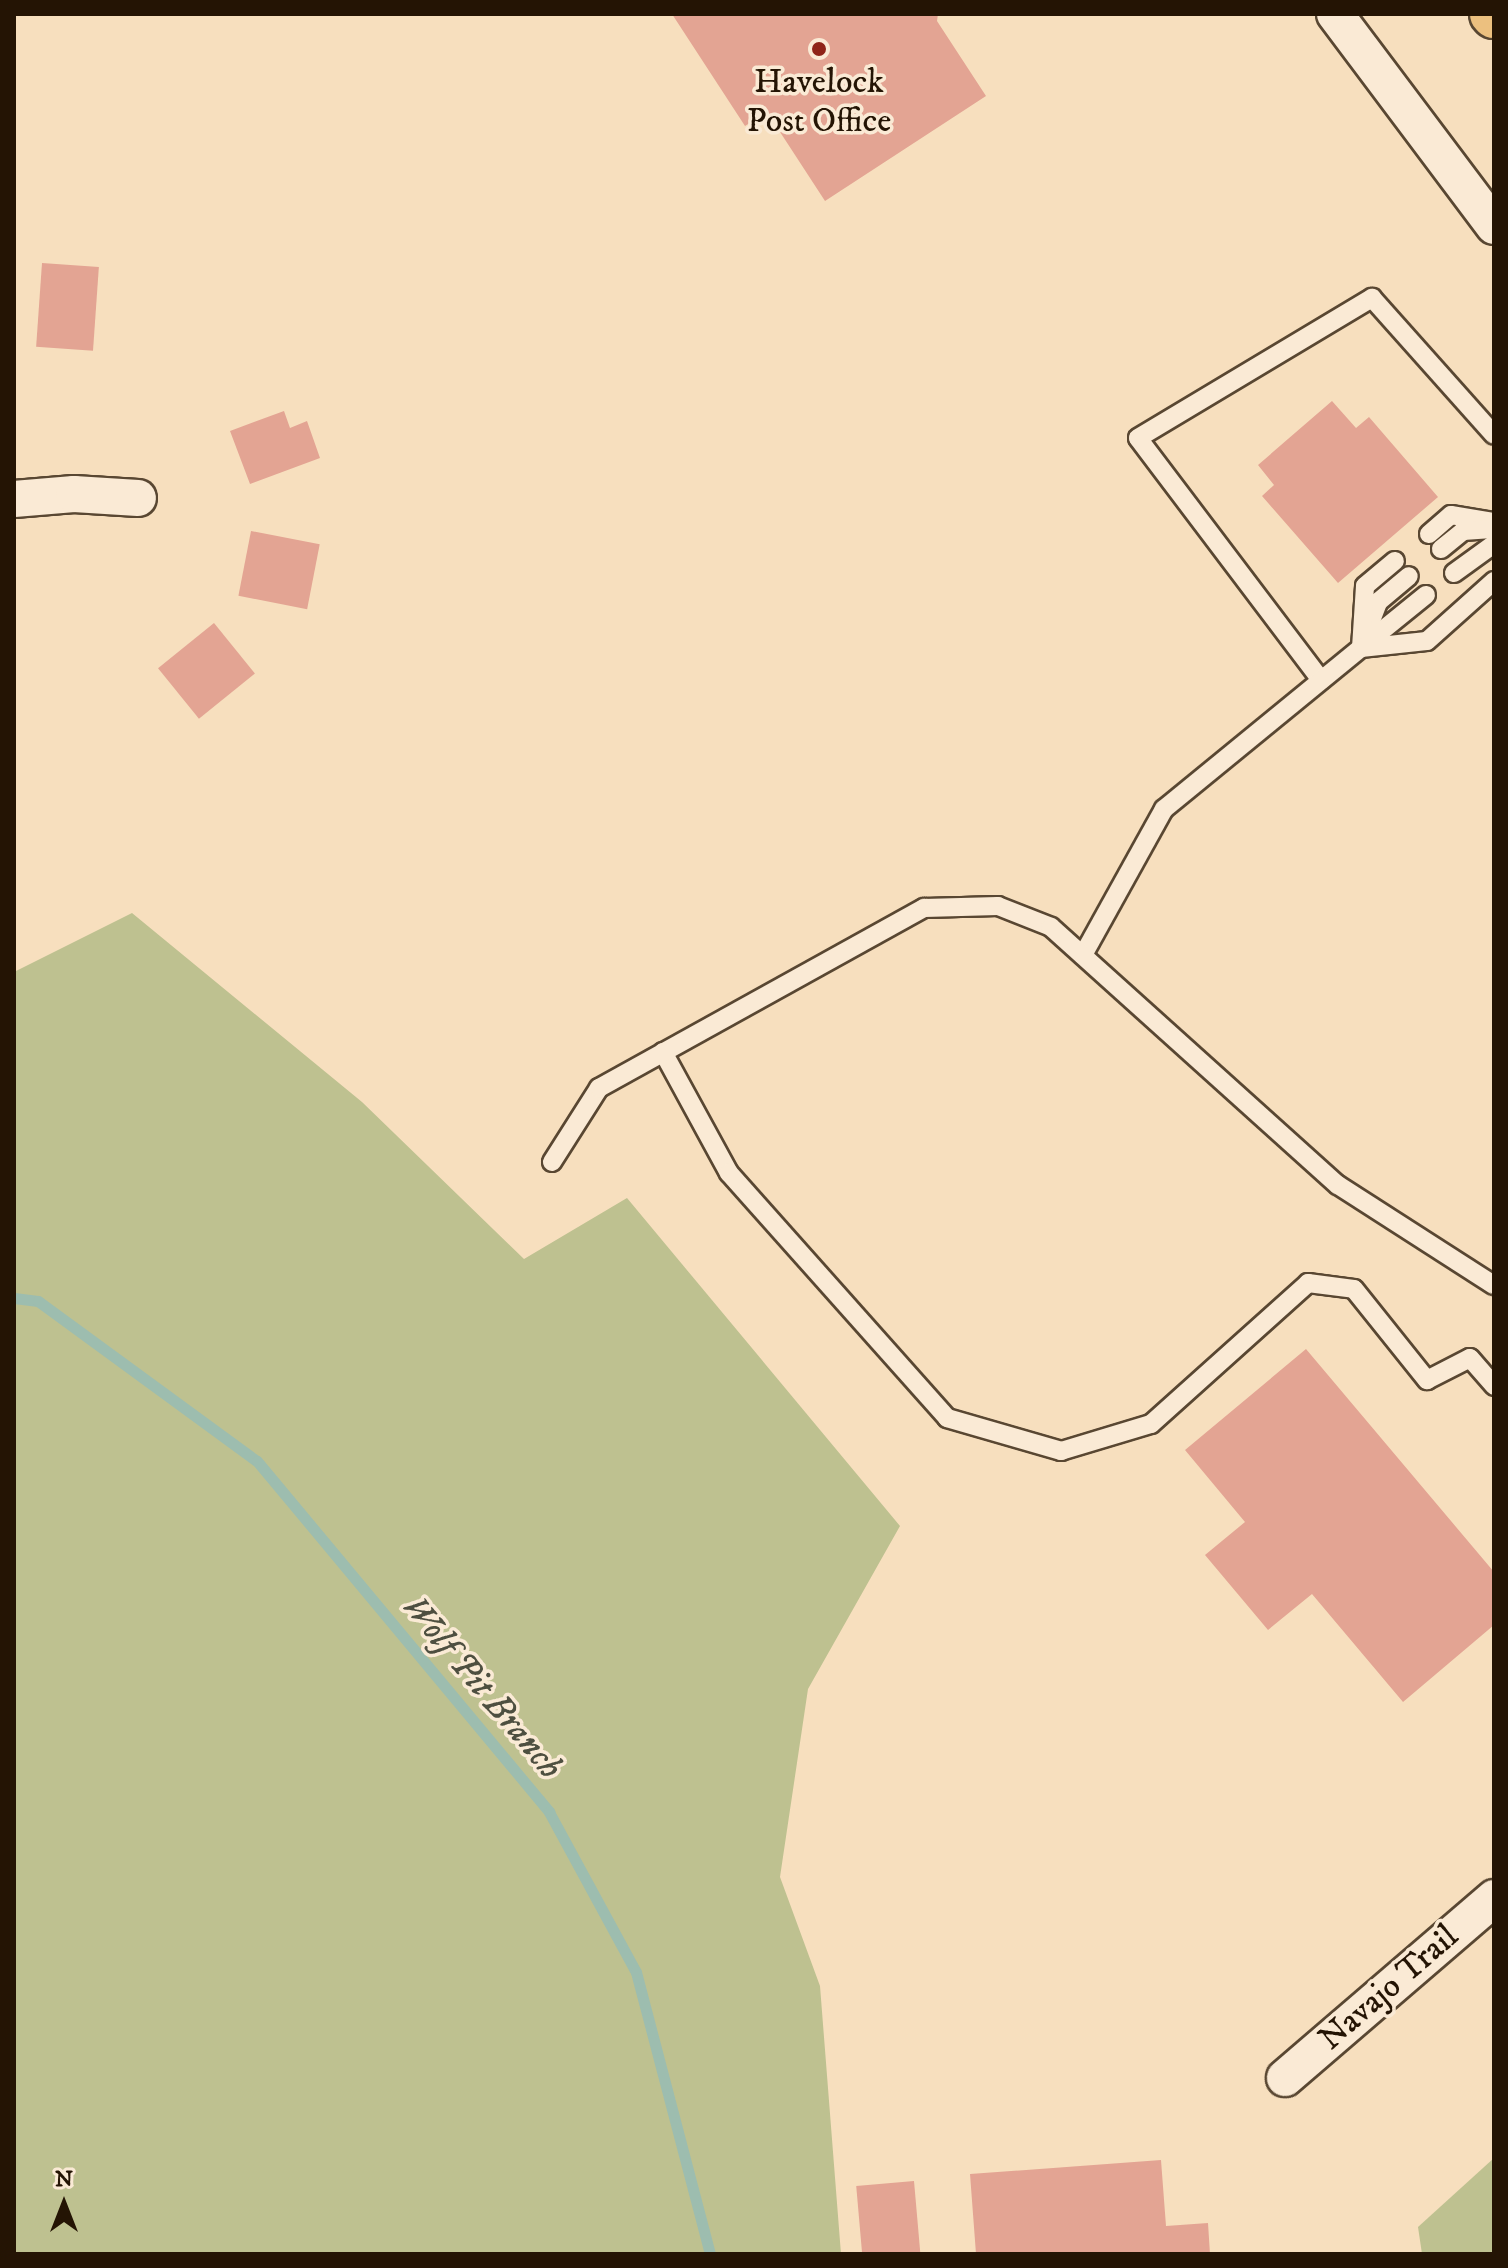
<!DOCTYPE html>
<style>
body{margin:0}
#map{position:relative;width:1508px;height:2268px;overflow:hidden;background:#f7dfbe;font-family:"IM FELL DW Pica",serif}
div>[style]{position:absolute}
.green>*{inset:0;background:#bec190}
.stream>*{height:11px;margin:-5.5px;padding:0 5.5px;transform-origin:5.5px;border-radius:5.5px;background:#9dbdaf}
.building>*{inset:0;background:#e3a493;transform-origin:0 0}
.roads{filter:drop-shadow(2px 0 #594732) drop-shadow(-2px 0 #594732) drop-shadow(0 2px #594732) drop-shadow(0 -2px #594732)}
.service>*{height:18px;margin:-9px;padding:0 9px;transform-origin:9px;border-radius:9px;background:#faead5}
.minor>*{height:36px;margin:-18px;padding:0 18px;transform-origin:18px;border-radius:18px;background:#faead5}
.primary>*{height:44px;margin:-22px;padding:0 22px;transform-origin:22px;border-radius:22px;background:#ecc07f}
.dots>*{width:22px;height:22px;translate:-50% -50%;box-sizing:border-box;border:4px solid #faead5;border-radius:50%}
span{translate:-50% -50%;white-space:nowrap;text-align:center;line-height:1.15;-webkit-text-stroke:7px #faead5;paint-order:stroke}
.poi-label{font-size:34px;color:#241404}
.street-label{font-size:34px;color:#241404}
.water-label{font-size:36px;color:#4e4f40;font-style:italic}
.frame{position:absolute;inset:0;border:16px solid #241404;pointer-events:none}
.north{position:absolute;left:24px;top:2164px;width:80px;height:80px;-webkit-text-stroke:6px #faead5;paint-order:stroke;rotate:0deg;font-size:22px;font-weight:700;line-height:32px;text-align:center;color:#241404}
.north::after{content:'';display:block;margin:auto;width:28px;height:36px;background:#241404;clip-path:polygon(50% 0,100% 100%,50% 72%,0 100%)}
</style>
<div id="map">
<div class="green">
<i style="clip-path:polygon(132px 913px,362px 1102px,524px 1259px,627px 1198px,900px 1526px,808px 1689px,780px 1877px,820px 1986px,841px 2254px,14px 2254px,14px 972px)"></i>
<i style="clip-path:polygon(1494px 2158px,1494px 2254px,1422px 2254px,1418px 2227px)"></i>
</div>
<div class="stream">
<i style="left:14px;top:1298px;width:24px;rotate:7deg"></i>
<i style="left:38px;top:1301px;width:271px;rotate:36.2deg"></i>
<i style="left:257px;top:1461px;width:457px;rotate:50.2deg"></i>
<i style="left:549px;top:1812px;width:182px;rotate:61.5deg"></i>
<i style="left:636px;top:1972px;width:292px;rotate:75.3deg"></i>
</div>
<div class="building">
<i style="clip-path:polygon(672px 14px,938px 14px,937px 21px,986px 96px,825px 201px,767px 112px,745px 126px)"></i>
<i style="left:42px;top:263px;width:57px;height:84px;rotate:4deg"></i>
<i style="clip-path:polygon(1332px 401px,1356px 428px,1369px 417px,1438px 497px,1338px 583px,1262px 496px,1274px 485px,1258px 465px)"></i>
<i style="clip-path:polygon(284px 411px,290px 428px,307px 421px,320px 458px,250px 484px,230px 431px)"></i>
<i style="left:251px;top:531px;width:70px;height:66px;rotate:11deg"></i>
<i style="left:214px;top:623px;width:65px;height:72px;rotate:51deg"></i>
<i style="clip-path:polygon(1306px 1349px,1494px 1572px,1494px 1625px,1403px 1702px,1312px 1594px,1268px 1630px,1205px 1555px,1245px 1522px,1185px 1450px)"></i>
<i style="clip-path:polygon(1161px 2160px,1166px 2226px,1208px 2223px,1210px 2254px,976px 2254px,970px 2174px)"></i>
<i style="left:914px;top:2181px;width:73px;height:58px;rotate:85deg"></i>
</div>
<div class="roads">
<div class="service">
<i style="left:1429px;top:534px;width:29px;rotate:-41deg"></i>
<i style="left:1451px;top:515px;width:44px;rotate:9.2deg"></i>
<i style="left:1441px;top:549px;width:28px;rotate:-39deg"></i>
<i style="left:1463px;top:531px;width:29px;rotate:-4deg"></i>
<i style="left:1454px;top:573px;width:49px;rotate:-35.9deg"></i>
<i style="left:1369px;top:626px;width:26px;rotate:-69deg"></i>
<i style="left:1378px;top:602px;width:40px;rotate:-40deg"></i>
<i style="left:1363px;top:646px;width:81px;rotate:-39deg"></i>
<i style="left:1361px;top:648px;width:62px;rotate:-86.3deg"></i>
<i style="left:1365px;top:586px;width:39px;rotate:-40deg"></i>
<i style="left:1321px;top:680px;width:303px;rotate:-127.1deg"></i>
<i style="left:1138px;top:438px;width:273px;rotate:-30.9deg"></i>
<i style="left:1372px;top:298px;width:183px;rotate:48.3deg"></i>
<i style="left:1083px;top:955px;width:167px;rotate:-61deg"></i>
<i style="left:1164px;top:809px;width:254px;rotate:-39.3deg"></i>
<i style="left:1361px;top:648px;width:66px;rotate:-6.1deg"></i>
<i style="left:1427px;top:641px;width:90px;rotate:-41.8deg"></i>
<i style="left:663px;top:1052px;width:138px;rotate:61.4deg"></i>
<i style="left:729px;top:1173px;width:328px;rotate:48.3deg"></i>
<i style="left:947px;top:1418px;width:119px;rotate:16.1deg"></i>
<i style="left:1061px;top:1451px;width:94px;rotate:-16.7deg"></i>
<i style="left:1151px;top:1424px;width:211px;rotate:-41.9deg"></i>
<i style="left:1308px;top:1283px;width:46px;rotate:7.4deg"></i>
<i style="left:1354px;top:1289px;width:117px;rotate:51.3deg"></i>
<i style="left:1427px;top:1380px;width:48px;rotate:-27.1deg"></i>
<i style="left:1470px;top:1358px;width:37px;rotate:49deg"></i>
<i style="left:552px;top:1162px;width:88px;rotate:-57.6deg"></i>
<i style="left:599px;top:1088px;width:372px;rotate:-29deg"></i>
<i style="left:924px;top:908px;width:74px;rotate:-1.5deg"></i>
<i style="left:998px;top:906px;width:57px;rotate:21.6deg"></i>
<i style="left:1051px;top:927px;width:386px;rotate:42deg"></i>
<i style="left:1338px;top:1185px;width:185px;rotate:32.7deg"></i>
</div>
<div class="minor">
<i style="left:1335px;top:14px;width:265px;rotate:53.1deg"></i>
<i style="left:14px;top:499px;width:60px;rotate:-4.8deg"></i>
<i style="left:74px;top:494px;width:64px;rotate:3.6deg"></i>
<i style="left:1285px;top:2078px;width:276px;rotate:-40.7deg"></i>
</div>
<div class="primary">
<i style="left:1492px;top:14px;width:3px;rotate:45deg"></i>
</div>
</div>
<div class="dots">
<i style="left:819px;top:49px;background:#8f2418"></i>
</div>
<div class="poi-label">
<span style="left:819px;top:102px">Havelock<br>Post Office</span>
</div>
<div class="street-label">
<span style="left:1389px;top:1988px;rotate:-41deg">Navajo Trail</span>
</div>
<div class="water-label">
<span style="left:482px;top:1687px;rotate:50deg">Wolf Pit Branch</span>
</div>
<div class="frame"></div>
<div class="north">N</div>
</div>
